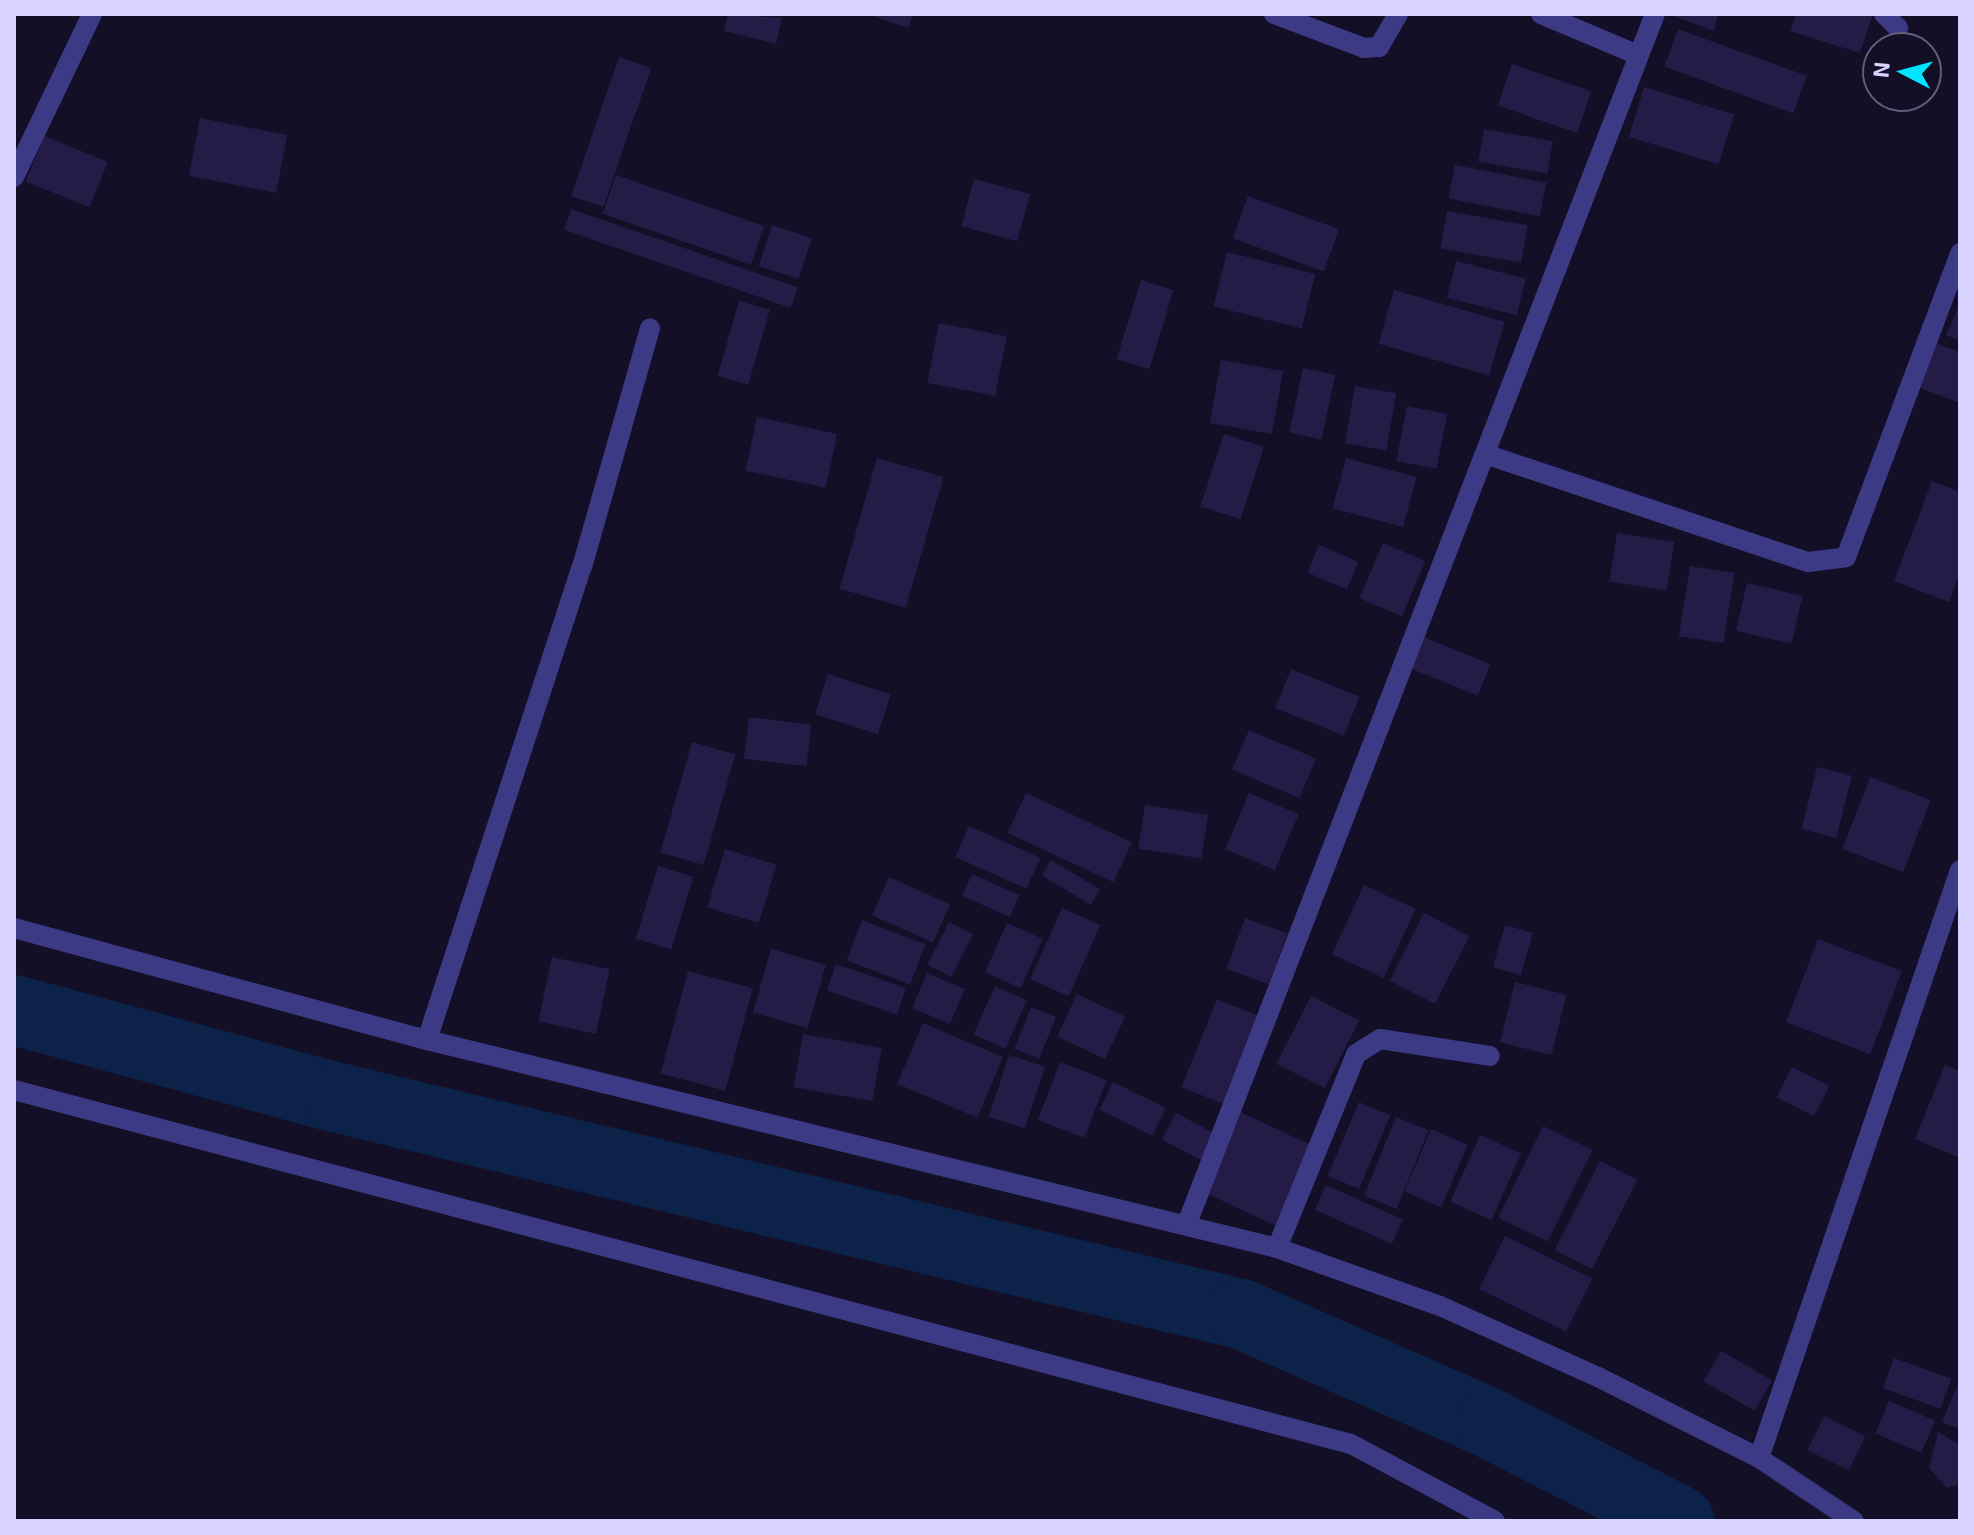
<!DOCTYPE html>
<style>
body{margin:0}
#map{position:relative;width:1974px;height:1535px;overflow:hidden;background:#130f26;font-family:"Exo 2",sans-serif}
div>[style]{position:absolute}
.river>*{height:70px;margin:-35px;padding:0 35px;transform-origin:35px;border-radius:35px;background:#0c2248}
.building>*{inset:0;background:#241b47;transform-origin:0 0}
.minor>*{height:20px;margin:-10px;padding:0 10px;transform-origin:10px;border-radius:10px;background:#3d3a85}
span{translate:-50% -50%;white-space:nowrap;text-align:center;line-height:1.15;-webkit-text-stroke:7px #130f26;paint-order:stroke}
.frame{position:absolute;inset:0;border:16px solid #d9d4ff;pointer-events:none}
.north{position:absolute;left:1862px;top:32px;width:80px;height:80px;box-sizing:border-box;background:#130f26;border:2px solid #625e7d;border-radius:50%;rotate:276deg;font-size:22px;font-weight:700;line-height:32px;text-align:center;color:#d9d4ff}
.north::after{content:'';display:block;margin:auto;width:28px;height:36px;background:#00e5ff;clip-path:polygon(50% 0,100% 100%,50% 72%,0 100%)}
</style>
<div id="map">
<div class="river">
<i style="left:14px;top:1010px;width:337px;rotate:15.2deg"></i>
<i style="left:339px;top:1098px;width:928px;rotate:13.47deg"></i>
<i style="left:1241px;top:1314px;width:273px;rotate:23.7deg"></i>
<i style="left:1491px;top:1424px;width:212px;rotate:27.2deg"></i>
</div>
<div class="building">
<i style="clip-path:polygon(728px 14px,782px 18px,776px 44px,724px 31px)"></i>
<i style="clip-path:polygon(867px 14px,913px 14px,908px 28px)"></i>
<i style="clip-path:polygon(1668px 14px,1718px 14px,1714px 31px)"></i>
<i style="clip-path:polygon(1796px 14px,1873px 14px,1860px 53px,1790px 31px)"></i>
<i style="left:1678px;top:29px;width:137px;height:40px;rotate:20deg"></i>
<i style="left:619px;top:57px;width:34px;height:147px;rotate:19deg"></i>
<i style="left:1512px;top:64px;width:84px;height:44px;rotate:19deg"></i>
<i style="left:1644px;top:87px;width:94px;height:52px;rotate:17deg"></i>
<i style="left:200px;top:118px;width:89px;height:59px;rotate:11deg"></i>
<i style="left:1484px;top:129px;width:70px;height:33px;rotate:10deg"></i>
<i style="left:44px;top:136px;width:69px;height:49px;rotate:22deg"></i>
<i style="left:1455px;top:165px;width:93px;height:34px;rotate:11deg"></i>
<i style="left:616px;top:175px;width:157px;height:41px;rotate:19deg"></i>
<i style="left:974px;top:179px;width:58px;height:49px;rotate:15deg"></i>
<i style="left:1248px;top:196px;width:97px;height:45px;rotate:20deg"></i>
<i style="left:571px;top:209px;width:240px;height:22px;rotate:19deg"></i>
<i style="left:1447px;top:211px;width:82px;height:38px;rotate:10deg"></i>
<i style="left:772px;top:225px;width:42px;height:43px;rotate:18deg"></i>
<i style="left:1227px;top:252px;width:91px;height:56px;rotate:14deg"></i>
<i style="left:1456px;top:261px;width:72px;height:38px;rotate:14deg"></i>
<i style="left:1141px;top:280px;width:34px;height:83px;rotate:17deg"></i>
<i style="left:1394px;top:290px;width:115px;height:56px;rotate:16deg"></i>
<i style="left:739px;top:301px;width:32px;height:78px;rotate:16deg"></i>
<i style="clip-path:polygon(1960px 303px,1960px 341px,1946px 335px)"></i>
<i style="left:939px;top:323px;width:69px;height:61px;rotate:11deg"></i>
<i style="clip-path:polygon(1936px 343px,1960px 352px,1960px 403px,1920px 388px)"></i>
<i style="left:1221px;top:360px;width:63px;height:64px;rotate:10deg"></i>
<i style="left:1303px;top:368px;width:33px;height:66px;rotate:12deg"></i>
<i style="left:1355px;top:386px;width:42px;height:58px;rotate:10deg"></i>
<i style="left:1407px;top:406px;width:41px;height:56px;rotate:11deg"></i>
<i style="left:757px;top:417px;width:82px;height:55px;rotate:12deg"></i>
<i style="left:1224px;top:434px;width:42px;height:76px;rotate:18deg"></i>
<i style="left:877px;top:458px;width:69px;height:136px;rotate:16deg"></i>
<i style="left:1346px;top:458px;width:73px;height:52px;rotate:15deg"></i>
<i style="clip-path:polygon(1932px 481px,1960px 492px,1960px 573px,1949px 602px,1894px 581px)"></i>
<i style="left:1617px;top:533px;width:58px;height:49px;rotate:9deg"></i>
<i style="left:1383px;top:543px;width:46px;height:60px;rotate:23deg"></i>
<i style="left:1319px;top:545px;width:43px;height:30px;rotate:23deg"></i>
<i style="left:1690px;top:566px;width:45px;height:71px;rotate:9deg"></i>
<i style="left:1747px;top:583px;width:57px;height:49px;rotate:13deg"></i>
<i style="left:1421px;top:636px;width:75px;height:34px;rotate:22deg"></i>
<i style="left:1291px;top:669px;width:74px;height:42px;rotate:22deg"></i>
<i style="left:828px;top:674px;width:66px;height:42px;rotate:18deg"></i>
<i style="left:749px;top:717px;width:63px;height:42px;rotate:7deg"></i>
<i style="left:1249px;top:730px;width:73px;height:43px;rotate:23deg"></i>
<i style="left:692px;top:742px;width:45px;height:115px;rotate:16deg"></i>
<i style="left:1817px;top:767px;width:36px;height:64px;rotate:14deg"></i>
<i style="left:1870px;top:777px;width:65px;height:77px;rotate:21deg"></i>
<i style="left:1026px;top:793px;width:117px;height:44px;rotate:25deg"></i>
<i style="left:1249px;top:793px;width:54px;height:61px;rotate:23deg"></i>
<i style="left:1145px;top:805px;width:64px;height:44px;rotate:9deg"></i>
<i style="left:969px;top:826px;width:78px;height:34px;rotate:24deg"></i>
<i style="left:725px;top:849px;width:54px;height:61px;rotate:17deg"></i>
<i style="left:1051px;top:860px;width:57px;height:18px;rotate:31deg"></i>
<i style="left:658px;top:866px;width:37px;height:76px;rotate:17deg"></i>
<i style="left:972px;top:874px;width:52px;height:24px;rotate:24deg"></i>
<i style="left:889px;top:877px;width:67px;height:42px;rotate:24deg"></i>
<i style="left:1364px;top:885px;width:57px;height:76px;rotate:25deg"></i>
<i style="left:1062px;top:908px;width:42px;height:78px;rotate:24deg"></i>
<i style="left:1424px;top:913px;width:51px;height:76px;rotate:27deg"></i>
<i style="left:1245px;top:918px;width:45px;height:54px;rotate:20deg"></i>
<i style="left:862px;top:920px;width:68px;height:43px;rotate:21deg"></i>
<i style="left:949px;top:922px;width:27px;height:48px;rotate:27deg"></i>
<i style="left:1007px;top:923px;width:39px;height:54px;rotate:24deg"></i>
<i style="left:1505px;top:925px;width:29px;height:44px;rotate:16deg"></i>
<i style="left:1818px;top:939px;width:90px;height:89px;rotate:21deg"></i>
<i style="left:771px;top:949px;width:57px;height:66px;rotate:16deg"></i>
<i style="left:552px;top:957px;width:59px;height:66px;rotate:12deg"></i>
<i style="left:836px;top:964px;width:74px;height:28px;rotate:19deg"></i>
<i style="left:688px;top:971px;width:67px;height:106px;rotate:15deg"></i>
<i style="left:927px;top:973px;width:41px;height:38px;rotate:23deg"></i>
<i style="left:1515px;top:982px;width:53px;height:62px;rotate:14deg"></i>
<i style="left:995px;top:986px;width:35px;height:53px;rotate:24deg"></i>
<i style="left:1077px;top:994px;width:53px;height:47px;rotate:25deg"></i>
<i style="left:1311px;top:996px;width:54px;height:76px;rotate:27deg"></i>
<i style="left:1217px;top:999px;width:51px;height:95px;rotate:22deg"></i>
<i style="left:1031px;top:1007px;width:27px;height:45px;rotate:22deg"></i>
<i style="left:923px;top:1023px;width:87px;height:66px;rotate:23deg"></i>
<i style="left:803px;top:1034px;width:80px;height:54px;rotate:10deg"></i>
<i style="left:1009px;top:1055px;width:38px;height:65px;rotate:18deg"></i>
<i style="left:1060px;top:1062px;width:50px;height:62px;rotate:21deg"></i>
<i style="clip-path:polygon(1945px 1065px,1960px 1071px,1960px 1158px,1915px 1139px)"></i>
<i style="left:1792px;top:1067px;width:42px;height:34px;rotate:27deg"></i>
<i style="left:1113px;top:1082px;width:59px;height:31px;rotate:26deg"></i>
<i style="left:1359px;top:1102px;width:34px;height:80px;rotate:23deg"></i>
<i style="left:1238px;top:1111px;width:84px;height:88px;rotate:25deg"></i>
<i style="left:1176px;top:1113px;width:45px;height:30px;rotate:28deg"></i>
<i style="left:1396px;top:1117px;width:35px;height:85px;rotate:22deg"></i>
<i style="left:1543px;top:1126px;width:55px;height:102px;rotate:26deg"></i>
<i style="left:1431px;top:1129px;width:40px;height:68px;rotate:23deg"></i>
<i style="left:1480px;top:1135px;width:45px;height:73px;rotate:24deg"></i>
<i style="left:1600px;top:1161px;width:42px;height:100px;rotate:27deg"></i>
<i style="left:1326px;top:1185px;width:84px;height:27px;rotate:24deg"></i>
<i style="left:1505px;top:1236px;width:97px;height:59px;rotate:26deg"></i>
<i style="left:1721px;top:1351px;width:59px;height:35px;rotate:30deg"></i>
<i style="left:1894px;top:1358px;width:61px;height:32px;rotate:20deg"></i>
<i style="clip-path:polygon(1956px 1388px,1960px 1389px,1960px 1429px,1942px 1422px)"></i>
<i style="left:1889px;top:1401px;width:50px;height:35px;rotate:23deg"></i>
<i style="left:1824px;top:1416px;width:46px;height:38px;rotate:26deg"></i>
<i style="clip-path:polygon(1938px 1432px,1960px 1445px,1960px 1484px,1947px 1488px,1929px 1468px)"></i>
</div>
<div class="minor">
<i style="left:1274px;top:14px;width:96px;rotate:20.7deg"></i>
<i style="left:1364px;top:48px;width:15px;rotate:-4deg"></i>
<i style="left:1379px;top:47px;width:38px;rotate:-60deg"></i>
<i style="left:1541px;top:14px;width:105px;rotate:22.9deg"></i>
<i style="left:1884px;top:14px;width:20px;rotate:45deg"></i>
<i style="left:14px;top:177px;width:181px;rotate:-64.4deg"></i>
<i style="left:1485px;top:454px;width:341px;rotate:18.5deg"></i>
<i style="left:1808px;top:562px;width:38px;rotate:-7deg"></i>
<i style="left:1846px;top:557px;width:325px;rotate:-69.4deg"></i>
<i style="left:14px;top:928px;width:428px;rotate:15.2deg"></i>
<i style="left:427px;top:1040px;width:875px;rotate:13.75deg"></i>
<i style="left:1277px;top:1248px;width:173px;rotate:19.6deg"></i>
<i style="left:1440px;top:1306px;width:173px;rotate:24.2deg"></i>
<i style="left:1598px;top:1377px;width:180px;rotate:26.7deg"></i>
<i style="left:1759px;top:1458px;width:114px;rotate:33.6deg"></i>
<i style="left:427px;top:1040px;width:498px;rotate:-71.9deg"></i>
<i style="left:582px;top:567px;width:248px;rotate:-74.1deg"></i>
<i style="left:14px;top:1090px;width:1383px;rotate:14.83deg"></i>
<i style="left:1351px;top:1444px;width:163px;rotate:28.1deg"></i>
<i style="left:1188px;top:1221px;width:1294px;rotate:-68.85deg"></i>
<i style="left:1277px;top:1248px;width:209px;rotate:-67.8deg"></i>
<i style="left:1356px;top:1054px;width:28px;rotate:-32deg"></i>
<i style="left:1380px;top:1039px;width:111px;rotate:8.8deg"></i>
<i style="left:1759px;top:1458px;width:621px;rotate:-71.13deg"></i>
</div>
<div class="frame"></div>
<div class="north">N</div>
</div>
